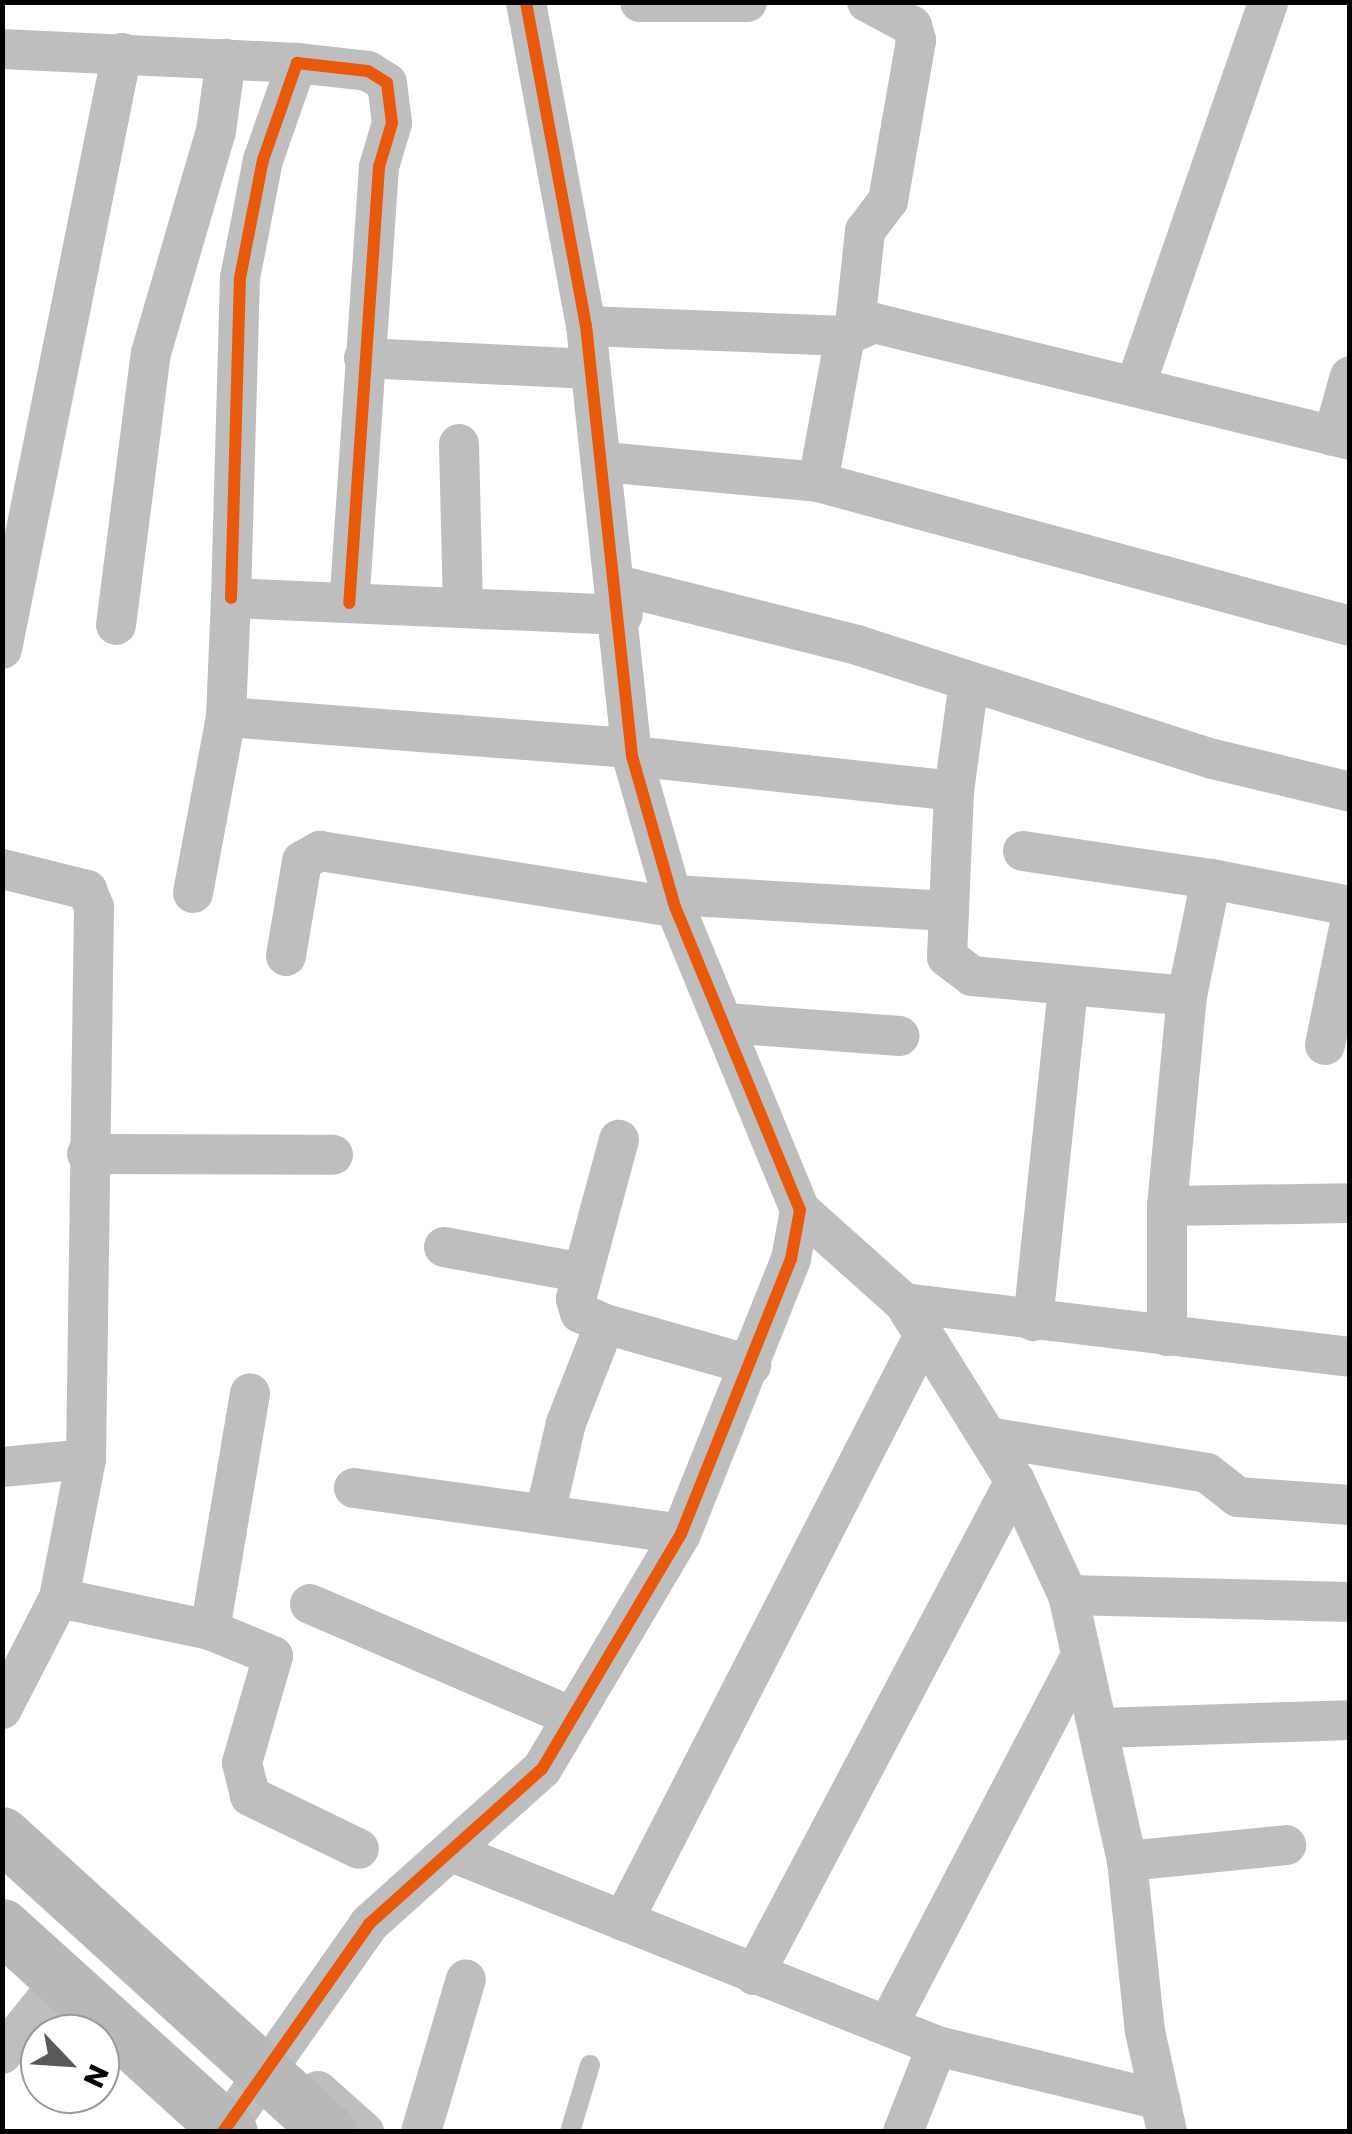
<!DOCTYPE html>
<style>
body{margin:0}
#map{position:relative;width:1352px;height:2134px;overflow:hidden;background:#fff;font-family:Poppins,sans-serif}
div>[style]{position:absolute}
.service>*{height:20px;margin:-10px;padding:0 10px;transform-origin:10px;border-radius:10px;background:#bebebe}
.minor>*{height:40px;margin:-20px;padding:0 20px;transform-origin:20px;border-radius:20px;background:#bebebe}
.secondary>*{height:55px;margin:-27.5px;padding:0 27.5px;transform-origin:27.5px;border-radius:27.5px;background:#b8b8b8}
.cycleway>*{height:12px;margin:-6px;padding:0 6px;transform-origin:6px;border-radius:6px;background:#e8590c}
span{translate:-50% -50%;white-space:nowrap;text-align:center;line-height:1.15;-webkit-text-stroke:9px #fff;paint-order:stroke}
.frame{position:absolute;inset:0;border:5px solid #000;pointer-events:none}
.north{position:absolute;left:20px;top:2014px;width:100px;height:100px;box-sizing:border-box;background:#fff;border:2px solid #999;border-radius:50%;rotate:115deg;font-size:28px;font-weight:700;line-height:40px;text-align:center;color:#000}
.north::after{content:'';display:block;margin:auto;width:35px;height:45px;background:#595959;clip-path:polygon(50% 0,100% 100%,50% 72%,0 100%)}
</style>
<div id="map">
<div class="service">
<i style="left:570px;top:2132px;width:70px;rotate:-73.4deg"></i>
</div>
<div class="minor">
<i style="left:640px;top:2px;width:107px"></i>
<i style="left:2px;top:49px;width:295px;rotate:2.7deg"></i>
<i style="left:855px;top:325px;width:95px;rotate:-83.9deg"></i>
<i style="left:865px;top:231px;width:38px;rotate:-53deg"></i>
<i style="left:888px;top:201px;width:163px;rotate:-80.1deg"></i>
<i style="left:916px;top:40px;width:15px;rotate:-106deg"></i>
<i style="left:912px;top:26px;width:51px;rotate:-151.9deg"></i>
<i style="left:586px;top:326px;width:259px;rotate:2.2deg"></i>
<i style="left:364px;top:358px;width:227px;rotate:2.8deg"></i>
<i style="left:1135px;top:387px;width:407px;rotate:-70.9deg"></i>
<i style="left:1333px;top:436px;width:62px;rotate:-74.2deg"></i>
<i style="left:459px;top:444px;width:164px;rotate:88.6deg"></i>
<i style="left:604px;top:462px;width:215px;rotate:5.3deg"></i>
<i style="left:818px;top:482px;width:551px;rotate:15.15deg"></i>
<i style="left:818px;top:482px;width:148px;rotate:-79.5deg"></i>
<i style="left:845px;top:336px;width:32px;rotate:-24deg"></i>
<i style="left:874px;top:323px;width:490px;rotate:13.8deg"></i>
<i style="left:621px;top:586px;width:243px;rotate:14deg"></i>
<i style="left:857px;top:645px;width:374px;rotate:17.8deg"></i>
<i style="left:1213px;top:759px;width:141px;rotate:13.5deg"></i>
<i style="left:231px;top:598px;width:320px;rotate:-88.4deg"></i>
<i style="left:240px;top:278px;width:120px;rotate:-79deg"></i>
<i style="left:263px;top:160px;width:103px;rotate:-70.7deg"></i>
<i style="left:297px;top:63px;width:71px;rotate:6.4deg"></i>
<i style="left:368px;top:71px;width:22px;rotate:32deg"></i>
<i style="left:387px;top:83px;width:40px;rotate:82.9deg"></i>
<i style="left:392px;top:123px;width:46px;rotate:106.5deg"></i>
<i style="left:379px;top:167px;width:437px;rotate:93.9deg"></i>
<i style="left:116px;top:625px;width:274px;rotate:-82.7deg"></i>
<i style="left:151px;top:353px;width:231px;rotate:-73.7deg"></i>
<i style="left:216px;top:131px;width:73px;rotate:-82.1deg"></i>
<i style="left:2px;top:649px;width:608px;rotate:-78.62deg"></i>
<i style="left:226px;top:717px;width:406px;rotate:4.4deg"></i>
<i style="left:632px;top:756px;width:324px;rotate:6.2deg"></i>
<i style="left:954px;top:791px;width:111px;rotate:-82.2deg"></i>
<i style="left:954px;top:791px;width:166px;rotate:92.4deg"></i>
<i style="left:947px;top:957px;width:31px;rotate:37deg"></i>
<i style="left:972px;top:976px;width:216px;rotate:5.3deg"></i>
<i style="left:1187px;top:996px;width:119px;rotate:-78.4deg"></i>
<i style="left:1211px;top:879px;width:142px;rotate:11deg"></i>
<i style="left:1023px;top:851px;width:190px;rotate:8.5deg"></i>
<i style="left:2px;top:869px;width:88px;rotate:13.9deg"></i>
<i style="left:87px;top:890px;width:18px;rotate:68deg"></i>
<i style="left:94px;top:907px;width:552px;rotate:90.83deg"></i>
<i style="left:86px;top:1459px;width:142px;rotate:101deg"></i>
<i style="left:59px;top:1598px;width:125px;rotate:117.2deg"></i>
<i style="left:193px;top:893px;width:179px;rotate:-79.4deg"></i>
<i style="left:226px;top:717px;width:119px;rotate:-87.6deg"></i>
<i style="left:231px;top:598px;width:392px;rotate:2.5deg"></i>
<i style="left:672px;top:895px;width:277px;rotate:3.3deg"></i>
<i style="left:286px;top:956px;width:96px;rotate:-80.4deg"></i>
<i style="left:302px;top:861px;width:21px;rotate:-29deg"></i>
<i style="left:320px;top:851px;width:359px;rotate:9deg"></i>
<i style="left:726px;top:1023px;width:174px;rotate:4.3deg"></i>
<i style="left:1325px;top:1045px;width:125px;rotate:-78.4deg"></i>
<i style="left:87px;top:1154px;width:246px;rotate:0.2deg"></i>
<i style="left:1167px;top:1206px;width:183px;rotate:-0.9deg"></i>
<i style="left:800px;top:1210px;width:140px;rotate:41.8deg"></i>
<i style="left:904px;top:1303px;width:210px;rotate:58.1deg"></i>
<i style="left:1015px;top:1481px;width:126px;rotate:65.1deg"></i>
<i style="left:1068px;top:1595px;width:272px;rotate:77.5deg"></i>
<i style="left:1127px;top:1861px;width:171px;rotate:84deg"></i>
<i style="left:1145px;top:2031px;width:103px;rotate:77.7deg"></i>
<i style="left:444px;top:1247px;width:141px;rotate:10.6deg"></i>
<i style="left:904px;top:1303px;width:449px;rotate:6.9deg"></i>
<i style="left:1033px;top:1321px;width:337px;rotate:-84deg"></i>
<i style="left:605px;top:1324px;width:27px;rotate:-156deg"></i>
<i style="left:580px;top:1313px;width:15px;rotate:-106deg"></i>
<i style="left:576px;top:1299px;width:165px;rotate:-74.9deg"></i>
<i style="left:1167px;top:1336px;width:130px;rotate:-90deg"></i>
<i style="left:1167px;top:1206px;width:211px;rotate:-84.6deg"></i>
<i style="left:988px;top:1437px;width:222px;rotate:9.3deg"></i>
<i style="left:1207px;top:1473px;width:39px;rotate:38deg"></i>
<i style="left:1238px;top:1497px;width:112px;rotate:4.1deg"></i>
<i style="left:2px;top:1467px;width:84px;rotate:-5.4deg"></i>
<i style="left:354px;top:1488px;width:330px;rotate:8deg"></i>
<i style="left:545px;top:1514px;width:93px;rotate:-77deg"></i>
<i style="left:566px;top:1423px;width:106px;rotate:-68.5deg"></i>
<i style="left:605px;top:1324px;width:152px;rotate:15.7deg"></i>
<i style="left:1068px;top:1595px;width:282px;rotate:1.4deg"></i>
<i style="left:59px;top:1598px;width:154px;rotate:12deg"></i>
<i style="left:210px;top:1630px;width:240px;rotate:-80.4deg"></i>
<i style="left:310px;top:1604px;width:286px;rotate:23.3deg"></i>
<i style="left:210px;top:1630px;width:68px;rotate:22.4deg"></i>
<i style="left:273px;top:1656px;width:111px;rotate:106.2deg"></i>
<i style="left:242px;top:1763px;width:34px;rotate:76deg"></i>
<i style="left:250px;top:1796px;width:121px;rotate:25.9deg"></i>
<i style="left:1099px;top:1728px;width:251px;rotate:-1.8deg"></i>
<i style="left:454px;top:1853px;width:520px;rotate:21.78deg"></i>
<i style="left:1127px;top:1861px;width:160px;rotate:-5.7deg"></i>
<i style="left:623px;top:1921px;width:659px;rotate:-62.81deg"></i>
<i style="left:754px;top:1975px;width:559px;rotate:-62.15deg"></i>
<i style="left:889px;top:2023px;width:415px;rotate:-62.4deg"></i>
<i style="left:2px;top:2054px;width:94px;rotate:-51.1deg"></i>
<i style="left:318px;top:2091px;width:62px;rotate:41.7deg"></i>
<i style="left:223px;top:2132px;width:254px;rotate:-54.9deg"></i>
<i style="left:369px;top:1924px;width:232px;rotate:-41.9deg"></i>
<i style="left:542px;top:1769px;width:273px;rotate:-59.4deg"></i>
<i style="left:681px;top:1534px;width:296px;rotate:-68.2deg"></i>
<i style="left:791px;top:1259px;width:50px;rotate:-79.6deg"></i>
<i style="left:800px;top:1210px;width:328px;rotate:-112.4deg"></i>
<i style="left:675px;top:907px;width:157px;rotate:-105.9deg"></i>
<i style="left:632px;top:756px;width:432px;rotate:-96.1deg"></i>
<i style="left:586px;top:326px;width:330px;rotate:-100.5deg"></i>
<i style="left:421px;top:2132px;width:159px;rotate:-73.6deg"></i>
<i style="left:903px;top:2132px;width:92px;rotate:-68.4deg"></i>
<i style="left:937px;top:2046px;width:230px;rotate:13.6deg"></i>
</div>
<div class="secondary">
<i style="left:2px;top:1834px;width:443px;rotate:42.3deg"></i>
<i style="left:2px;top:1926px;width:307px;rotate:42.1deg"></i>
</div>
<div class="cycleway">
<i style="left:231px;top:598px;width:320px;rotate:-88.4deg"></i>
<i style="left:240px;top:278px;width:120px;rotate:-79deg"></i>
<i style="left:263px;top:160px;width:103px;rotate:-70.7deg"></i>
<i style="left:297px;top:63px;width:71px;rotate:6.4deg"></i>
<i style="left:368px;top:71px;width:22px;rotate:32deg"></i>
<i style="left:387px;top:83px;width:40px;rotate:82.9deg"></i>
<i style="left:392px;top:123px;width:46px;rotate:106.5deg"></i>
<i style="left:379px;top:167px;width:437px;rotate:93.9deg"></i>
<i style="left:223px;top:2132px;width:254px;rotate:-54.9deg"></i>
<i style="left:369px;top:1924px;width:232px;rotate:-41.9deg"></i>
<i style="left:542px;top:1769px;width:273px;rotate:-59.4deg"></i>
<i style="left:681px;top:1534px;width:296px;rotate:-68.2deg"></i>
<i style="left:791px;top:1259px;width:50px;rotate:-79.6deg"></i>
<i style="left:800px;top:1210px;width:328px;rotate:-112.4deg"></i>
<i style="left:675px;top:907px;width:157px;rotate:-105.9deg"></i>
<i style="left:632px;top:756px;width:432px;rotate:-96.1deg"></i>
<i style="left:586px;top:326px;width:330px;rotate:-100.5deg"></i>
</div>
<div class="frame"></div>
<div class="north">N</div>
</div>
